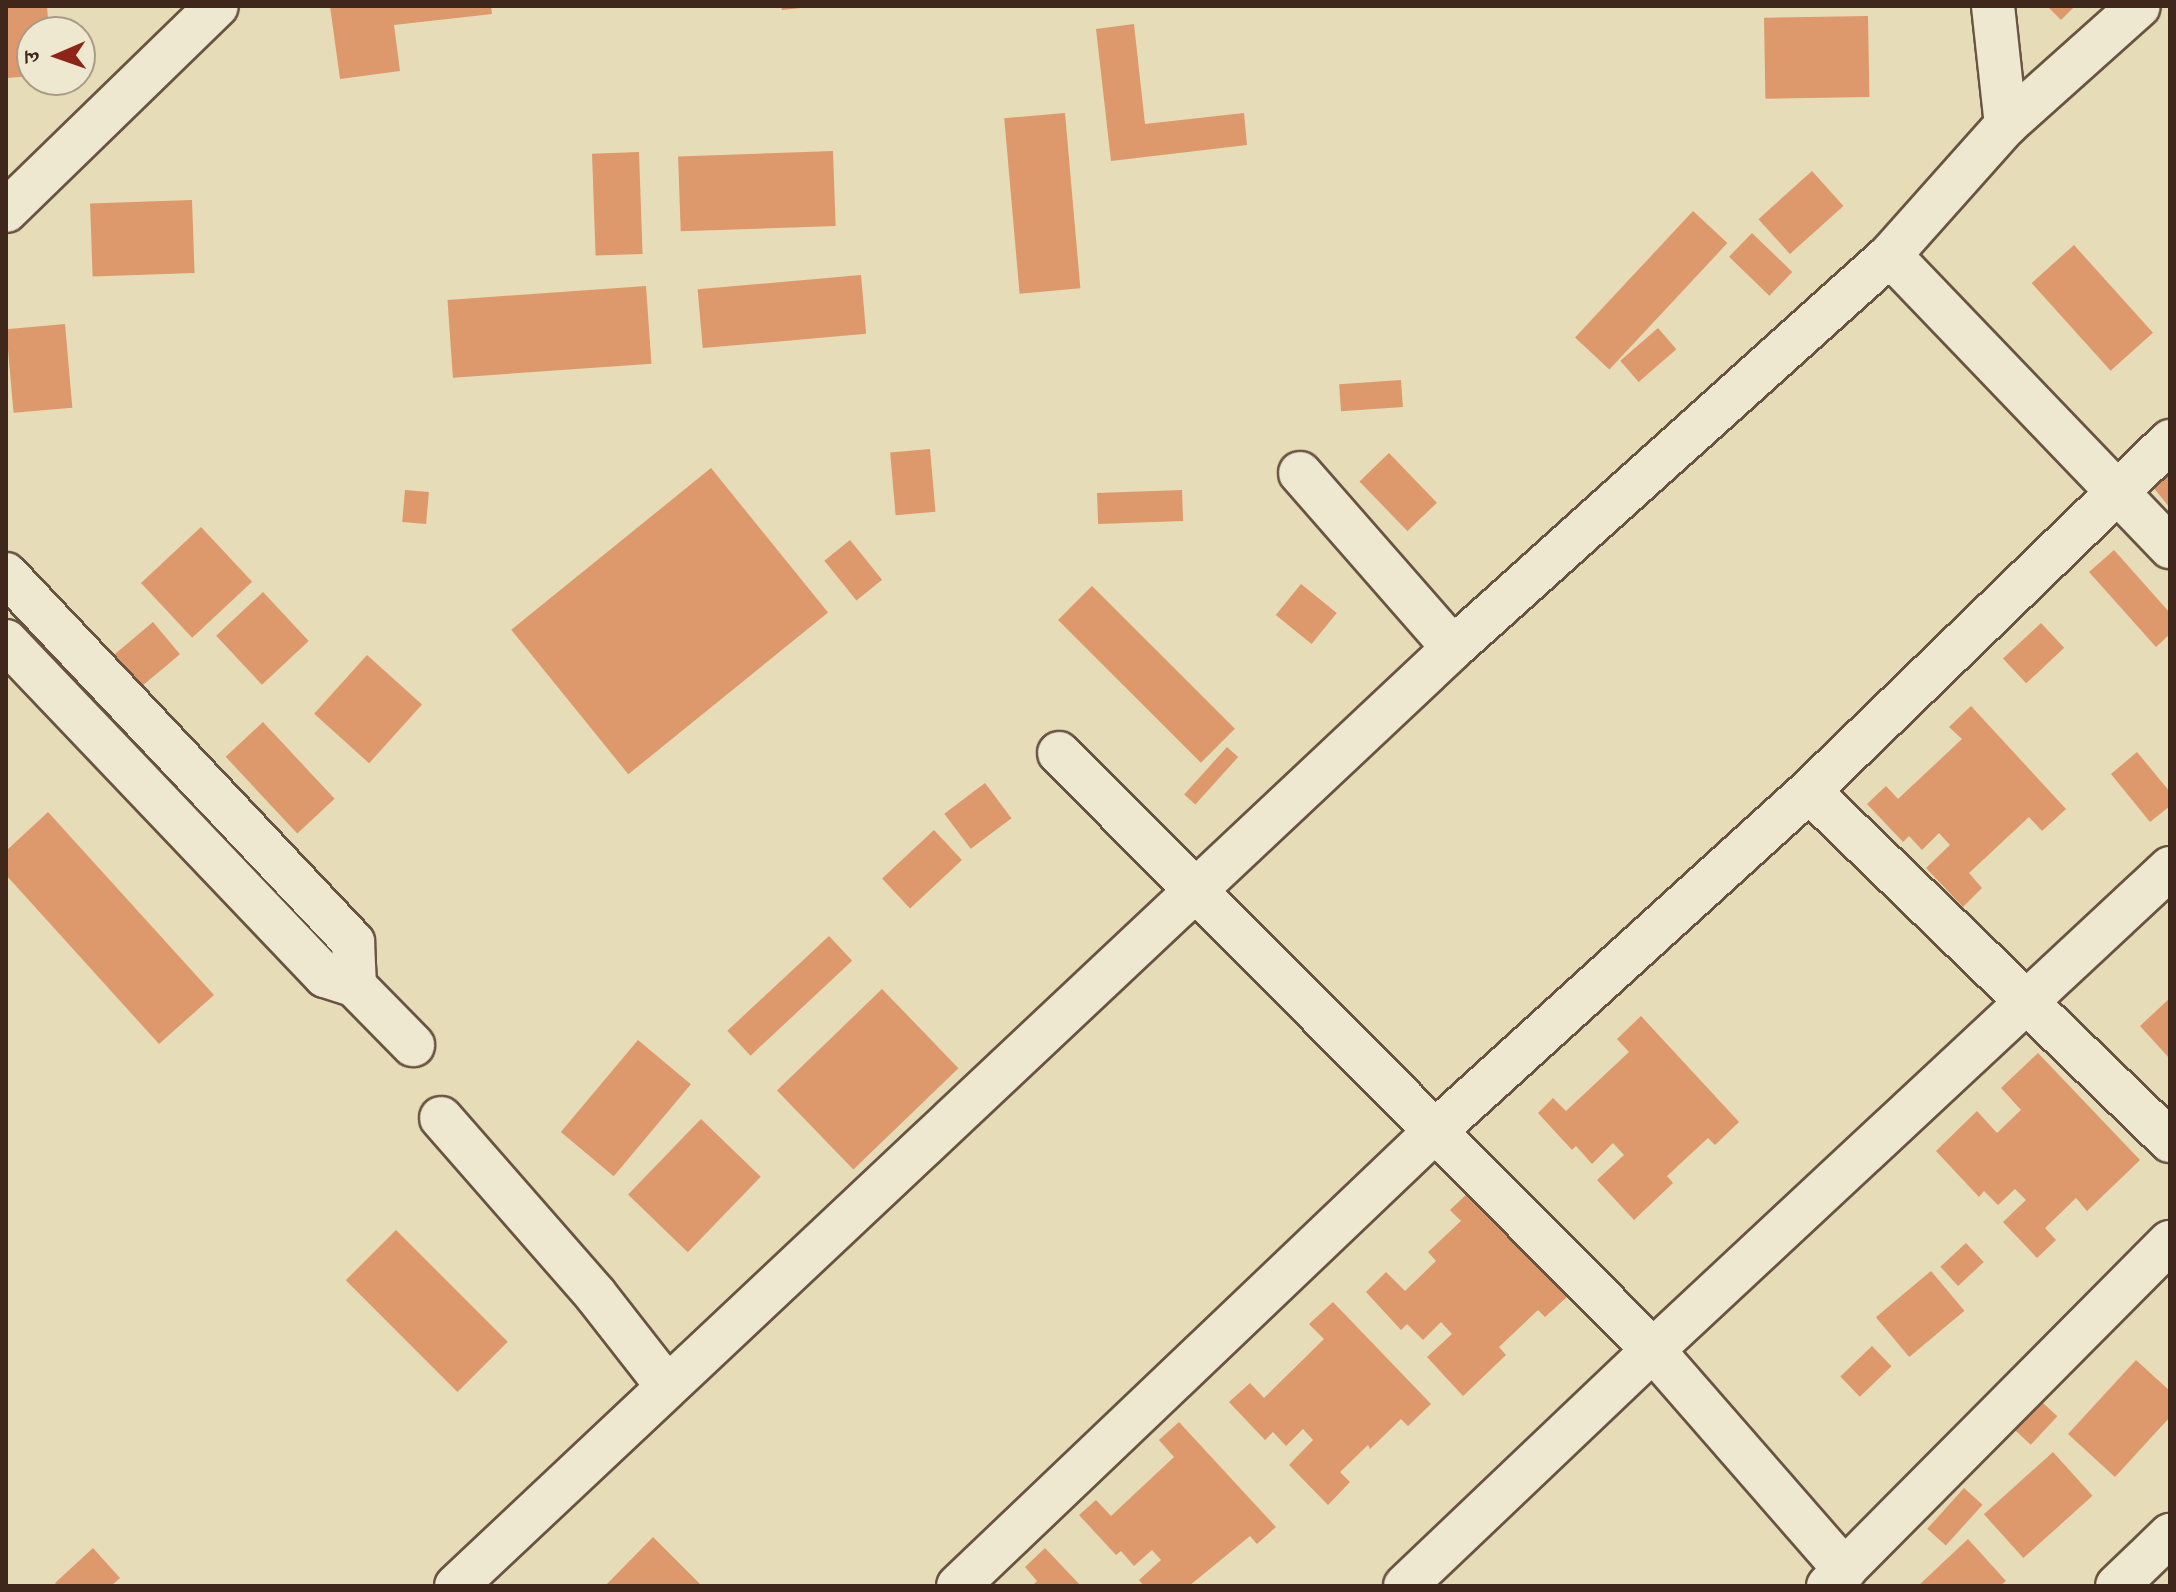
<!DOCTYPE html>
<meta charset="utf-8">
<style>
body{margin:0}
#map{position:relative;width:2176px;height:1592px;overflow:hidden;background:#e7dcb8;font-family:Vollkorn,"Noto Serif Devanagari",serif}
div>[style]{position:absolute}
.building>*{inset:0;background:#dd986c;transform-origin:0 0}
.roads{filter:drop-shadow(2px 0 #695442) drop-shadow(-2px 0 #695442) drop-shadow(0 2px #695442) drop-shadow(0 -2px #695442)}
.minor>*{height:42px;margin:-21px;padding:0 21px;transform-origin:21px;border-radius:21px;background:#efe8d1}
span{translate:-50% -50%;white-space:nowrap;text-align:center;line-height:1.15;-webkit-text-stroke:8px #efe8d1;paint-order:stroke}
.frame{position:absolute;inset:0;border:8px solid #3f271b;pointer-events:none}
.north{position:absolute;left:16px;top:16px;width:80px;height:80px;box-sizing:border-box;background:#efe8d1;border:2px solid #a99b88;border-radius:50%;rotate:268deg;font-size:22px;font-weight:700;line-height:32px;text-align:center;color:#3f271b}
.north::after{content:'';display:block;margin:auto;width:28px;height:36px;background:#8f2418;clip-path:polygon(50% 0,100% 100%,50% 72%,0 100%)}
</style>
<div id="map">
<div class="building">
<i style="clip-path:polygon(6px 6px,47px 6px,49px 32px,32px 32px,32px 76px,6px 78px)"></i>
<i style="clip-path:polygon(330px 6px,491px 6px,492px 14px,394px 25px,400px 71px,340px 79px)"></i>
<i style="clip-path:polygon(781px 6px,801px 6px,801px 8px,782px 10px)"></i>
<i style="clip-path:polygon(2047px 6px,2075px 6px,2061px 20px)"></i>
<i style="left:1868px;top:16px;width:81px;height:104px;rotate:89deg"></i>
<i style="clip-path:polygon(1134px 24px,1145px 124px,1244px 113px,1247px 145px,1111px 161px,1096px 29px)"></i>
<i style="left:1065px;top:113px;width:176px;height:61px;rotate:85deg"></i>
<i style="left:833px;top:151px;width:75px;height:155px;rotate:88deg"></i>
<i style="left:639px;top:152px;width:102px;height:47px;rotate:88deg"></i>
<i style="left:1812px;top:171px;width:47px;height:72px;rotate:48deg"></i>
<i style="left:192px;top:200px;width:73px;height:102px;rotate:88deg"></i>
<i style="left:1693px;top:211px;width:47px;height:173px;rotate:43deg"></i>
<i style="left:1752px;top:233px;width:56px;height:33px;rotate:44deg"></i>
<i style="left:2074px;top:245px;width:118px;height:57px;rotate:48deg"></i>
<i style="left:861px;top:275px;width:59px;height:164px;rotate:85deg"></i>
<i style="left:646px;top:286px;width:78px;height:199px;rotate:86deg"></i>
<i style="left:65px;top:324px;width:84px;height:59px;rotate:85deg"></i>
<i style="left:1658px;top:328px;width:28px;height:50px;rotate:49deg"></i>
<i style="left:1401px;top:380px;width:27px;height:62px;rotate:86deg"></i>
<i style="left:930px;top:449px;width:63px;height:40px;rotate:85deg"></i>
<i style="left:1389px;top:453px;width:69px;height:41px;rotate:46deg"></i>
<i style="clip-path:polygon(2170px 454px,2170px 508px,2144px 476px)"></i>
<i style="left:711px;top:468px;width:186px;height:257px;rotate:51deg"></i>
<i style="left:405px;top:490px;width:24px;height:32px;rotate:5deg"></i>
<i style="left:1182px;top:490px;width:31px;height:85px;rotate:88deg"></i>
<i style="left:201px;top:527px;width:75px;height:82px;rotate:47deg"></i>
<i style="left:850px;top:540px;width:51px;height:33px;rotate:51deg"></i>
<i style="clip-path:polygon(2114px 550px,2170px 613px,2170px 634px,2156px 647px,2089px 572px)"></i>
<i style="left:1301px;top:584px;width:46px;height:40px;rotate:39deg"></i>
<i style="left:1092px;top:586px;width:202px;height:48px;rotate:45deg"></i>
<i style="left:263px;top:592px;width:67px;height:64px;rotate:47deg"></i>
<i style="left:153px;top:622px;width:42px;height:57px;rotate:50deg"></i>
<i style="left:2041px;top:623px;width:34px;height:52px;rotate:47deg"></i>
<i style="left:367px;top:655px;width:74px;height:79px;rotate:42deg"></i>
<i style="clip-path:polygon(1971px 706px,2066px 809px,2042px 831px,2029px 817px,1969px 873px,1982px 888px,1963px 907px,1926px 868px,1950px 845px,1939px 833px,1922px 850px,1909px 836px,1903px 842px,1867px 804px,1886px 786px,1898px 799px,1962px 739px,1949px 727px)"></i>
<i style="left:263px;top:722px;width:105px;height:51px;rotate:47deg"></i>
<i style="left:1227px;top:747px;width:15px;height:64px;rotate:42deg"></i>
<i style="clip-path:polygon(2137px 752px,2170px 792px,2170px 806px,2150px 822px,2111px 774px)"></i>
<i style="left:985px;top:783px;width:44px;height:51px;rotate:53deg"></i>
<i style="clip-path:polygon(48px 812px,214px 995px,159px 1044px,6px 875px,6px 851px)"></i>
<i style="left:934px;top:830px;width:41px;height:71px;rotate:47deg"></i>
<i style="left:829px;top:936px;width:34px;height:139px;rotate:47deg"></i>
<i style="left:882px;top:989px;width:110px;height:146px;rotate:46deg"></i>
<i style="clip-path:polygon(2170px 998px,2170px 1059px,2140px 1026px)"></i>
<i style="clip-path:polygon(1641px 1016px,1739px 1122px,1715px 1145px,1708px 1138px,1667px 1176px,1673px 1183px,1634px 1220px,1597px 1180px,1624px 1155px,1613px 1143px,1592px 1164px,1576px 1146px,1572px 1150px,1538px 1113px,1553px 1098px,1566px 1111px,1629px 1052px,1617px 1039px)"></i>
<i style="left:638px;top:1040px;width:69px;height:120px;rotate:40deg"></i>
<i style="clip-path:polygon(2038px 1053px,2140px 1160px,2087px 1211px,2076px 1198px,2045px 1228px,2056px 1240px,2037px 1258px,2003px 1222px,2026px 1200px,2015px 1189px,1998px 1205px,1984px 1191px,1979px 1197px,1936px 1151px,1977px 1111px,1997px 1133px,2021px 1110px,2001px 1088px)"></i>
<i style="left:701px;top:1119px;width:83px;height:105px;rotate:44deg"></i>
<i style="clip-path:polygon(1470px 1191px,1568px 1296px,1545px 1317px,1538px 1310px,1499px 1347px,1506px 1355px,1463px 1396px,1427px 1357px,1452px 1334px,1441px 1322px,1423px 1340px,1407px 1324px,1401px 1330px,1366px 1292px,1386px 1272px,1405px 1291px,1436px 1261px,1428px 1252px,1461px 1221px,1450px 1210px)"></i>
<i style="left:396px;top:1230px;width:158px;height:71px;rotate:45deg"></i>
<i style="left:1966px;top:1243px;width:26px;height:35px;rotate:47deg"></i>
<i style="left:1931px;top:1271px;width:52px;height:72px;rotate:50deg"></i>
<i style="clip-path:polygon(1333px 1302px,1431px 1404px,1408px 1426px,1401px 1419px,1370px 1449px,1368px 1445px,1340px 1472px,1350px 1482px,1328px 1505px,1289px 1465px,1313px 1440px,1303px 1429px,1286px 1446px,1273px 1432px,1265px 1440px,1229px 1402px,1250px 1383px,1264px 1398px,1324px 1339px,1309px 1324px)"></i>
<i style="left:1872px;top:1346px;width:28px;height:44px;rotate:46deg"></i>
<i style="clip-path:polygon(2136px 1360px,2170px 1391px,2170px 1417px,2115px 1477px,2068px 1434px)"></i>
<i style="left:2042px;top:1402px;width:21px;height:39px;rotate:43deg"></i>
<i style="clip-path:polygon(1179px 1422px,1276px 1527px,1257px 1544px,1250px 1536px,1189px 1586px,1144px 1586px,1139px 1580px,1161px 1560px,1152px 1550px,1134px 1566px,1121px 1551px,1116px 1555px,1079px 1515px,1096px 1500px,1111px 1516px,1174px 1457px,1159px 1440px)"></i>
<i style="left:2053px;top:1452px;width:59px;height:93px;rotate:48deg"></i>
<i style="left:1964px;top:1488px;width:25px;height:55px;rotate:42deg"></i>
<i style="clip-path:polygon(653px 1537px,702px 1586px,605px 1586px)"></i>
<i style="clip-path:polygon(1968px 1539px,2006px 1581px,2000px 1586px,1918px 1586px)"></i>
<i style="clip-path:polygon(93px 1548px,120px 1578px,111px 1586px,57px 1586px,55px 1583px)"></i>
<i style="clip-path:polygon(1045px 1548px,1081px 1586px,1032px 1586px,1037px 1581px,1025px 1567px)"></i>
</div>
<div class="roads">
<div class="minor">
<i style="left:1993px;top:6px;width:120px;rotate:83.8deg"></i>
<i style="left:6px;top:211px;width:294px;rotate:-44.2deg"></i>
<i style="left:1890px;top:255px;width:405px;rotate:46.2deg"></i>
<i style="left:1300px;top:473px;width:232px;rotate:48.8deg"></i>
<i style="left:6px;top:574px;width:506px;rotate:46.68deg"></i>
<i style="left:353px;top:942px;width:44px;rotate:87.4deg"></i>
<i style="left:6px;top:641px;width:463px;rotate:46.4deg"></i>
<i style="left:325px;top:976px;width:32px;rotate:18deg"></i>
<i style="left:355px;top:986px;width:83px;rotate:45.5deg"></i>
<i style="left:1059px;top:753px;width:842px;rotate:45.14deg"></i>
<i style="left:1653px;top:1350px;width:292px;rotate:48.9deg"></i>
<i style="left:1809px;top:791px;width:503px;rotate:44.11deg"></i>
<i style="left:441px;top:1118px;width:234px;rotate:48.8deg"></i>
<i style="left:595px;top:1294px;width:117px;rotate:52deg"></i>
<i style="left:456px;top:1586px;width:1369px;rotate:-43.25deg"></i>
<i style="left:1453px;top:648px;width:588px;rotate:-41.97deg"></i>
<i style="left:1890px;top:255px;width:174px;rotate:-48.3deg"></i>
<i style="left:2006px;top:125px;width:178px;rotate:-41.8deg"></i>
<i style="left:958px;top:1586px;width:658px;rotate:-43.64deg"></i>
<i style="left:1434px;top:1132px;width:507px;rotate:-42.28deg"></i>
<i style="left:1809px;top:791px;width:503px;rotate:-44.11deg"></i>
<i style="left:1405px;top:1586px;width:342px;rotate:-43.6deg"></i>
<i style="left:1653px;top:1350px;width:707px;rotate:-42.99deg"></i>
<i style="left:1828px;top:1586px;width:485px;rotate:-45.2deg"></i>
<i style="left:2117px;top:1586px;width:74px;rotate:-43.9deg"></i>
</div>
</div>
<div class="frame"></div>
<div class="north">उ</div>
</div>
